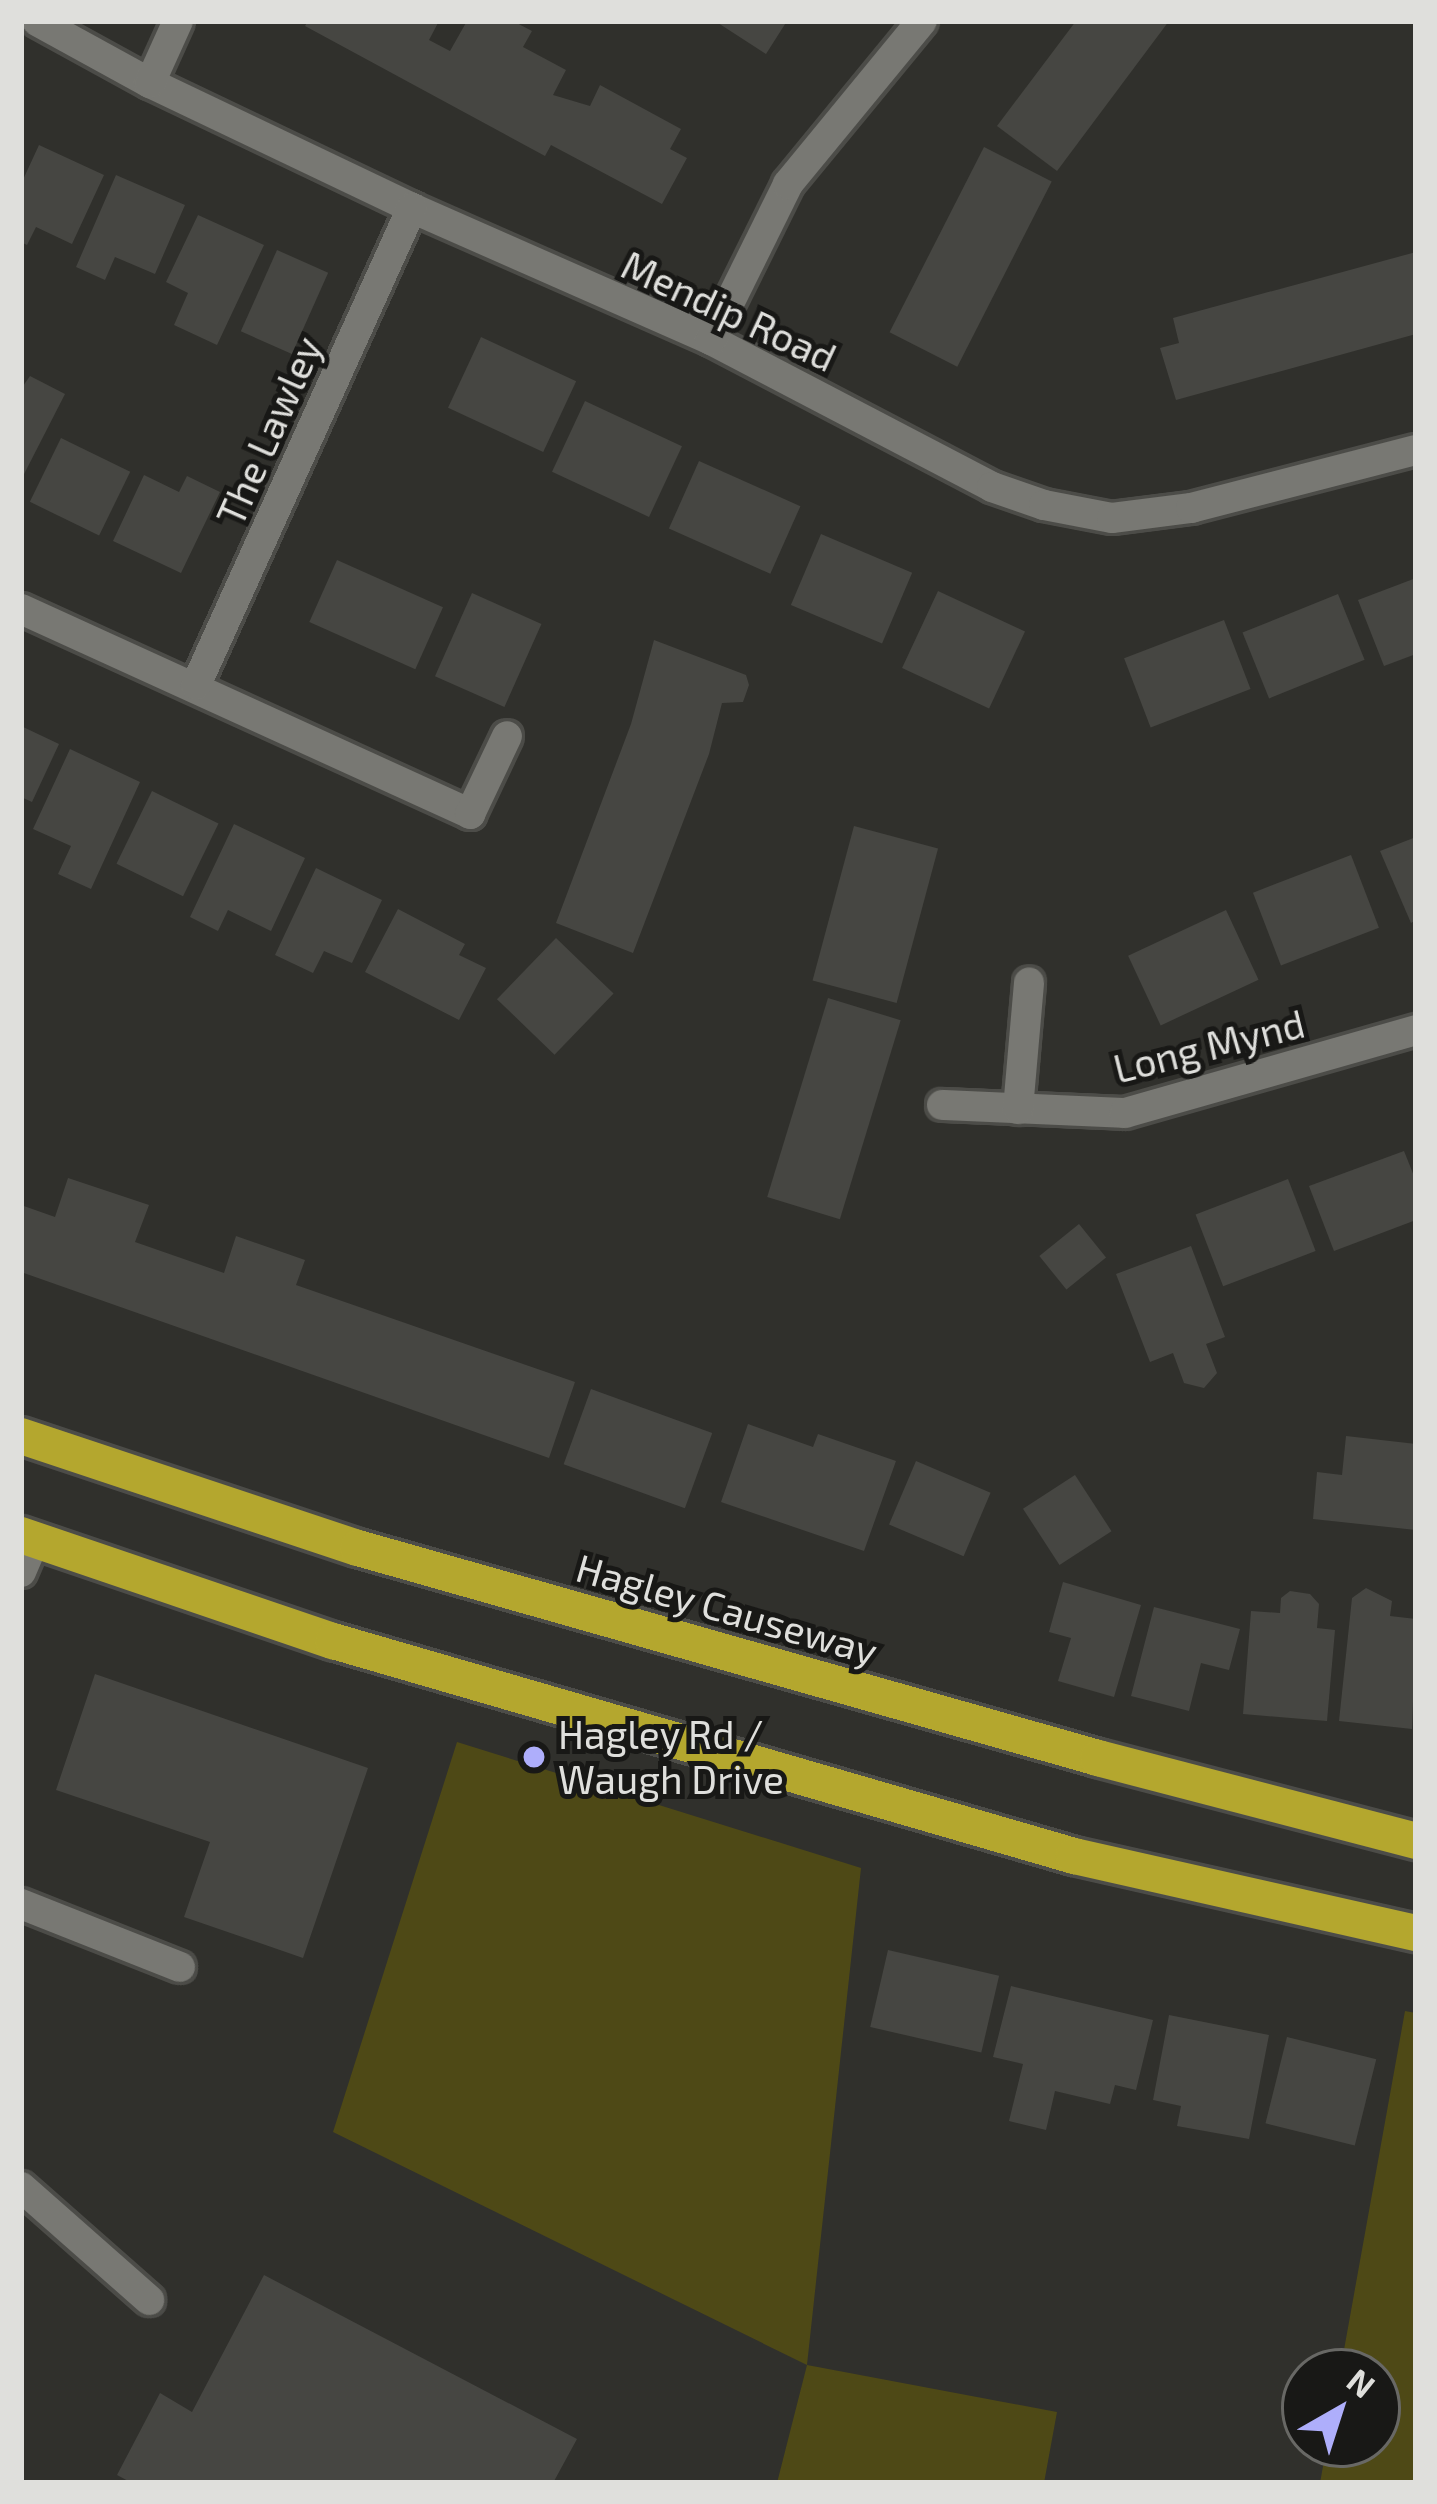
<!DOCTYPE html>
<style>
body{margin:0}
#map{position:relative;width:1437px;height:2504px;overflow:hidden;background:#30302c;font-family:"Exo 2",sans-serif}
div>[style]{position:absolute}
.green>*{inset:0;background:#4e4916}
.building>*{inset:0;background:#464642;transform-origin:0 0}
.roads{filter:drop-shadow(3px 0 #4c4c48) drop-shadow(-3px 0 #4c4c48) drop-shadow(0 3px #4c4c48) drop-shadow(0 -3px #4c4c48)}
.lane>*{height:30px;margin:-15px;padding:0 15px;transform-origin:15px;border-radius:15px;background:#787873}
.street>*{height:30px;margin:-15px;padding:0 15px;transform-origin:15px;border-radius:15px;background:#787873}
.highway>*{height:36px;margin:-18px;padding:0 18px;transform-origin:18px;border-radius:18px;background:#b4a72e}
.dots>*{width:33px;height:33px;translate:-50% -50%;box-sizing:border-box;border:6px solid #181816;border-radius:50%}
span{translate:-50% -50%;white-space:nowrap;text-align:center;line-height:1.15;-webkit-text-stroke:10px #181816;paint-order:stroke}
.street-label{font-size:39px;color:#dfdfdc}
.poi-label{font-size:39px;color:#dfdfdc}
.left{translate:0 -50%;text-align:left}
.frame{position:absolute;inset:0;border:24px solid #dfdfdc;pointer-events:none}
.north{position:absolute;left:1281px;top:2348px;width:120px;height:120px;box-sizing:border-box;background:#181816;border:3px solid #686865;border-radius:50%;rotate:39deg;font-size:33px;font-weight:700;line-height:48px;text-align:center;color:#dfdfdc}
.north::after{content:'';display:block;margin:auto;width:42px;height:54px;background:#aeaefb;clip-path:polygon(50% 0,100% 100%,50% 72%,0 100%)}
</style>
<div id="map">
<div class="green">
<i style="clip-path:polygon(457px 1742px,861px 1868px,807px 2365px,1057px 2412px,1044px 2483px,777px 2483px,807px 2365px,333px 2132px)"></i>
<i style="clip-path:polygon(1405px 2011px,1416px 2013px,1416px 2483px,1320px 2483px,1327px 2444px,1377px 2444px,1377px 2372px,1340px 2372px)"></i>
</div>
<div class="building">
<i style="clip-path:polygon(308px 21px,439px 21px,429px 40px,450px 51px,467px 21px,513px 21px,532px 31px,523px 47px,566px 70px,553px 95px,590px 106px,600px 85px,681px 129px,670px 149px,687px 158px,662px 204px,551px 145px,545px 156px,305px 26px)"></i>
<i style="clip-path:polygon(715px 21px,787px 21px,766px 54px)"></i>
<i style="clip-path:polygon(1076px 21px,1169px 21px,1057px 171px,997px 126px)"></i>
<i style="clip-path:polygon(39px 145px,104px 175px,72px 244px,36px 227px,27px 245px,21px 242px,21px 184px)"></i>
<i style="left:984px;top:147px;width:76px;height:208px;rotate:27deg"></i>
<i style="clip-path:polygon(116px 175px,185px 205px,155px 274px,115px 257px,105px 280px,76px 267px)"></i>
<i style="clip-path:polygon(198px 215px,264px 245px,217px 345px,174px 325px,188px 293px,166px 282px)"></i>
<i style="left:277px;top:250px;width:56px;height:89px;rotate:24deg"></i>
<i style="clip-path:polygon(1416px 252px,1416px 334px,1176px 400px,1160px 348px,1179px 343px,1173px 318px)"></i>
<i style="left:481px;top:337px;width:105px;height:78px;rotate:25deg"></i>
<i style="clip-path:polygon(30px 376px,65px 394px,21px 480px,21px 389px)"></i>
<i style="left:585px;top:401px;width:107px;height:78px;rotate:25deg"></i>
<i style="left:61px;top:438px;width:77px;height:71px;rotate:26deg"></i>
<i style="left:699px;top:461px;width:111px;height:74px;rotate:24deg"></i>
<i style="clip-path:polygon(144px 475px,179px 492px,187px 476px,220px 492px,181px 573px,113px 541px)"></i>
<i style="left:821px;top:534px;width:99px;height:77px;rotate:23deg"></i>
<i style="left:337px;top:560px;width:116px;height:68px;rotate:24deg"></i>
<i style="clip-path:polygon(1416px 578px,1416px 654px,1384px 666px,1358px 600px)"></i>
<i style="left:938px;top:591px;width:96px;height:85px;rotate:25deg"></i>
<i style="left:472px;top:593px;width:76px;height:91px;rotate:24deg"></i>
<i style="left:1338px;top:594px;width:71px;height:103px;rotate:68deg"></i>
<i style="left:1224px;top:620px;width:74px;height:107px;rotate:69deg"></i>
<i style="clip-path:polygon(654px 640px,746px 675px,749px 685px,743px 702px,722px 703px,709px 754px,633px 953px,556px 923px,631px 724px)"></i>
<i style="clip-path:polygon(21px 726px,59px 744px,32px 802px,21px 797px)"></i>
<i style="clip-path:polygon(70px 749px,140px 782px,91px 889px,58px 874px,71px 846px,33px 829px)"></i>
<i style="left:152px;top:791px;width:74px;height:81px;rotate:26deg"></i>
<i style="clip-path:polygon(234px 824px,305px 858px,271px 931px,228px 910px,218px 931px,190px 917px)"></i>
<i style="left:854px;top:826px;width:87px;height:160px;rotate:15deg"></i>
<i style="clip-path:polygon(1416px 837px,1416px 920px,1411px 923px,1380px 851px)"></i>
<i style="left:1351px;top:855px;width:78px;height:105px;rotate:69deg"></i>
<i style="clip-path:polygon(316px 868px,382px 900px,352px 963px,324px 951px,313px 973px,275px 955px)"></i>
<i style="clip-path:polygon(398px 909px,465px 944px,459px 955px,486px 968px,459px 1020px,365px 972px)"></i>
<i style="left:1226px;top:910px;width:77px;height:108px;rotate:65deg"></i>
<i style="left:556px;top:938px;width:80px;height:85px;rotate:44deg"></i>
<i style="left:828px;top:998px;width:76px;height:208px;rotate:17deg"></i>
<i style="clip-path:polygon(1404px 1151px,1416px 1181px,1416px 1220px,1334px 1251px,1309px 1186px)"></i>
<i style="clip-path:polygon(68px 1178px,149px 1205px,135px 1242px,224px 1273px,236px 1236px,305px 1260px,296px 1285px,575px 1382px,549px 1458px,21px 1272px,21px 1205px,55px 1217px)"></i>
<i style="left:1288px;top:1179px;width:77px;height:99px;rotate:69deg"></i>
<i style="left:1079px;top:1224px;width:43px;height:51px;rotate:51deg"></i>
<i style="clip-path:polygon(1191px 1246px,1225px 1337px,1206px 1344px,1217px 1373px,1204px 1388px,1184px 1383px,1173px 1353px,1150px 1362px,1116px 1274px)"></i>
<i style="left:591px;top:1389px;width:129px;height:80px;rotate:20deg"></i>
<i style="clip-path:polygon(748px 1424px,813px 1447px,818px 1434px,896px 1461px,864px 1551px,721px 1502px)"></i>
<i style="clip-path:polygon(1346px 1436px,1416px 1444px,1416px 1530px,1313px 1519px,1317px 1472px,1342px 1475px)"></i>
<i style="left:916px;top:1461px;width:81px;height:69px;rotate:23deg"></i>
<i style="left:1075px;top:1475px;width:67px;height:62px;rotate:57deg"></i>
<i style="clip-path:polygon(1063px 1582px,1141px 1605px,1114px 1697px,1058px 1681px,1071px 1638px,1049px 1632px)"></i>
<i style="clip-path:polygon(1366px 1588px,1392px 1601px,1390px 1616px,1416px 1619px,1412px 1729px,1339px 1721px,1352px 1598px)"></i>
<i style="clip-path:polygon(1290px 1591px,1310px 1594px,1319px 1604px,1317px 1628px,1335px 1630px,1327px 1721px,1243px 1714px,1251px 1611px,1280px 1613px,1281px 1598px)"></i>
<i style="clip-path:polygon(1154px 1607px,1240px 1629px,1229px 1670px,1201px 1663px,1189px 1711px,1131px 1696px)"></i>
<i style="clip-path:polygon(95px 1674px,368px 1768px,303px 1958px,184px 1917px,210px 1842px,56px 1790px)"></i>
<i style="left:888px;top:1950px;width:114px;height:79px;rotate:13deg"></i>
<i style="clip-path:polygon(1011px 1986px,1153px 2020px,1136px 2090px,1115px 2085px,1110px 2104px,1055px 2091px,1046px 2130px,1009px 2121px,1023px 2064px,993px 2057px)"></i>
<i style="clip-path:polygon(1169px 2015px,1269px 2035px,1249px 2139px,1177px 2126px,1181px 2106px,1153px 2100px)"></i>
<i style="left:1287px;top:2037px;width:92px;height:89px;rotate:14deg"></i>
<i style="clip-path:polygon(264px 2275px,577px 2439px,553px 2483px,132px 2483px,117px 2475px,160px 2393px,192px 2412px)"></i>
</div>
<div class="roads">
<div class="lane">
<i style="left:21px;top:1904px;width:171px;rotate:21.6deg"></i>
<i style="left:21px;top:2187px;width:171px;rotate:41.4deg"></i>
</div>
<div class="street">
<i style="left:37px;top:21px;width:129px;rotate:28.8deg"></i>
<i style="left:150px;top:83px;width:290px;rotate:25.5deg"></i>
<i style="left:412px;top:208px;width:327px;rotate:23.8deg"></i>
<i style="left:711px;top:340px;width:317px;rotate:27.6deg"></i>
<i style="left:992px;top:487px;width:55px;rotate:19.1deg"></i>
<i style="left:1044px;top:505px;width:69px;rotate:10.8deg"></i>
<i style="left:1112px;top:518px;width:80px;rotate:-7.2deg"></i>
<i style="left:1191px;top:508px;width:232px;rotate:-14.5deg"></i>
<i style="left:150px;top:83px;width:68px;rotate:-65.7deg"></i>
<i style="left:711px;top:340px;width:174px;rotate:-63.7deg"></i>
<i style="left:788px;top:184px;width:211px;rotate:-50.6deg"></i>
<i style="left:21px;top:609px;width:494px;rotate:24.5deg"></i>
<i style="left:470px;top:814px;width:86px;rotate:-64.6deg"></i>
<i style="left:196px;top:685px;width:524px;rotate:-65.64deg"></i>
<i style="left:942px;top:1105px;width:183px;rotate:2.5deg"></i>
<i style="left:1125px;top:1113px;width:303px;rotate:-15.9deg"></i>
<i style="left:1018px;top:1109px;width:127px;rotate:-85deg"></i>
<i style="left:21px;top:1572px;width:36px;rotate:-67deg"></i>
</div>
<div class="highway">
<i style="left:21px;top:1436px;width:355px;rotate:18.4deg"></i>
<i style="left:358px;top:1548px;width:769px;rotate:15.84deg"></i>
<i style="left:1098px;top:1758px;width:329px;rotate:14.6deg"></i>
<i style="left:21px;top:1535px;width:330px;rotate:18.8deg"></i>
<i style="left:333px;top:1641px;width:772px;rotate:16.18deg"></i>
<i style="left:1074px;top:1856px;width:351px;rotate:12.7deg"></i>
</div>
</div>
<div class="dots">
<i style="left:534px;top:1757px;background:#aeaefb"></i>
</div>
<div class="street-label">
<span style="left:729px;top:311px;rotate:25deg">Mendip Road</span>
<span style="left:269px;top:431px;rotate:-66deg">The Lawley</span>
<span style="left:1209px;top:1046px;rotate:-14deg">Long Mynd</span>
<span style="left:727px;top:1609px;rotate:16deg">Hagley Causeway</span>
</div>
<div class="poi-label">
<span class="left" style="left:558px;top:1757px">Hagley Rd /<br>Waugh Drive</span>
</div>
<div class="frame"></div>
<div class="north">N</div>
</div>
